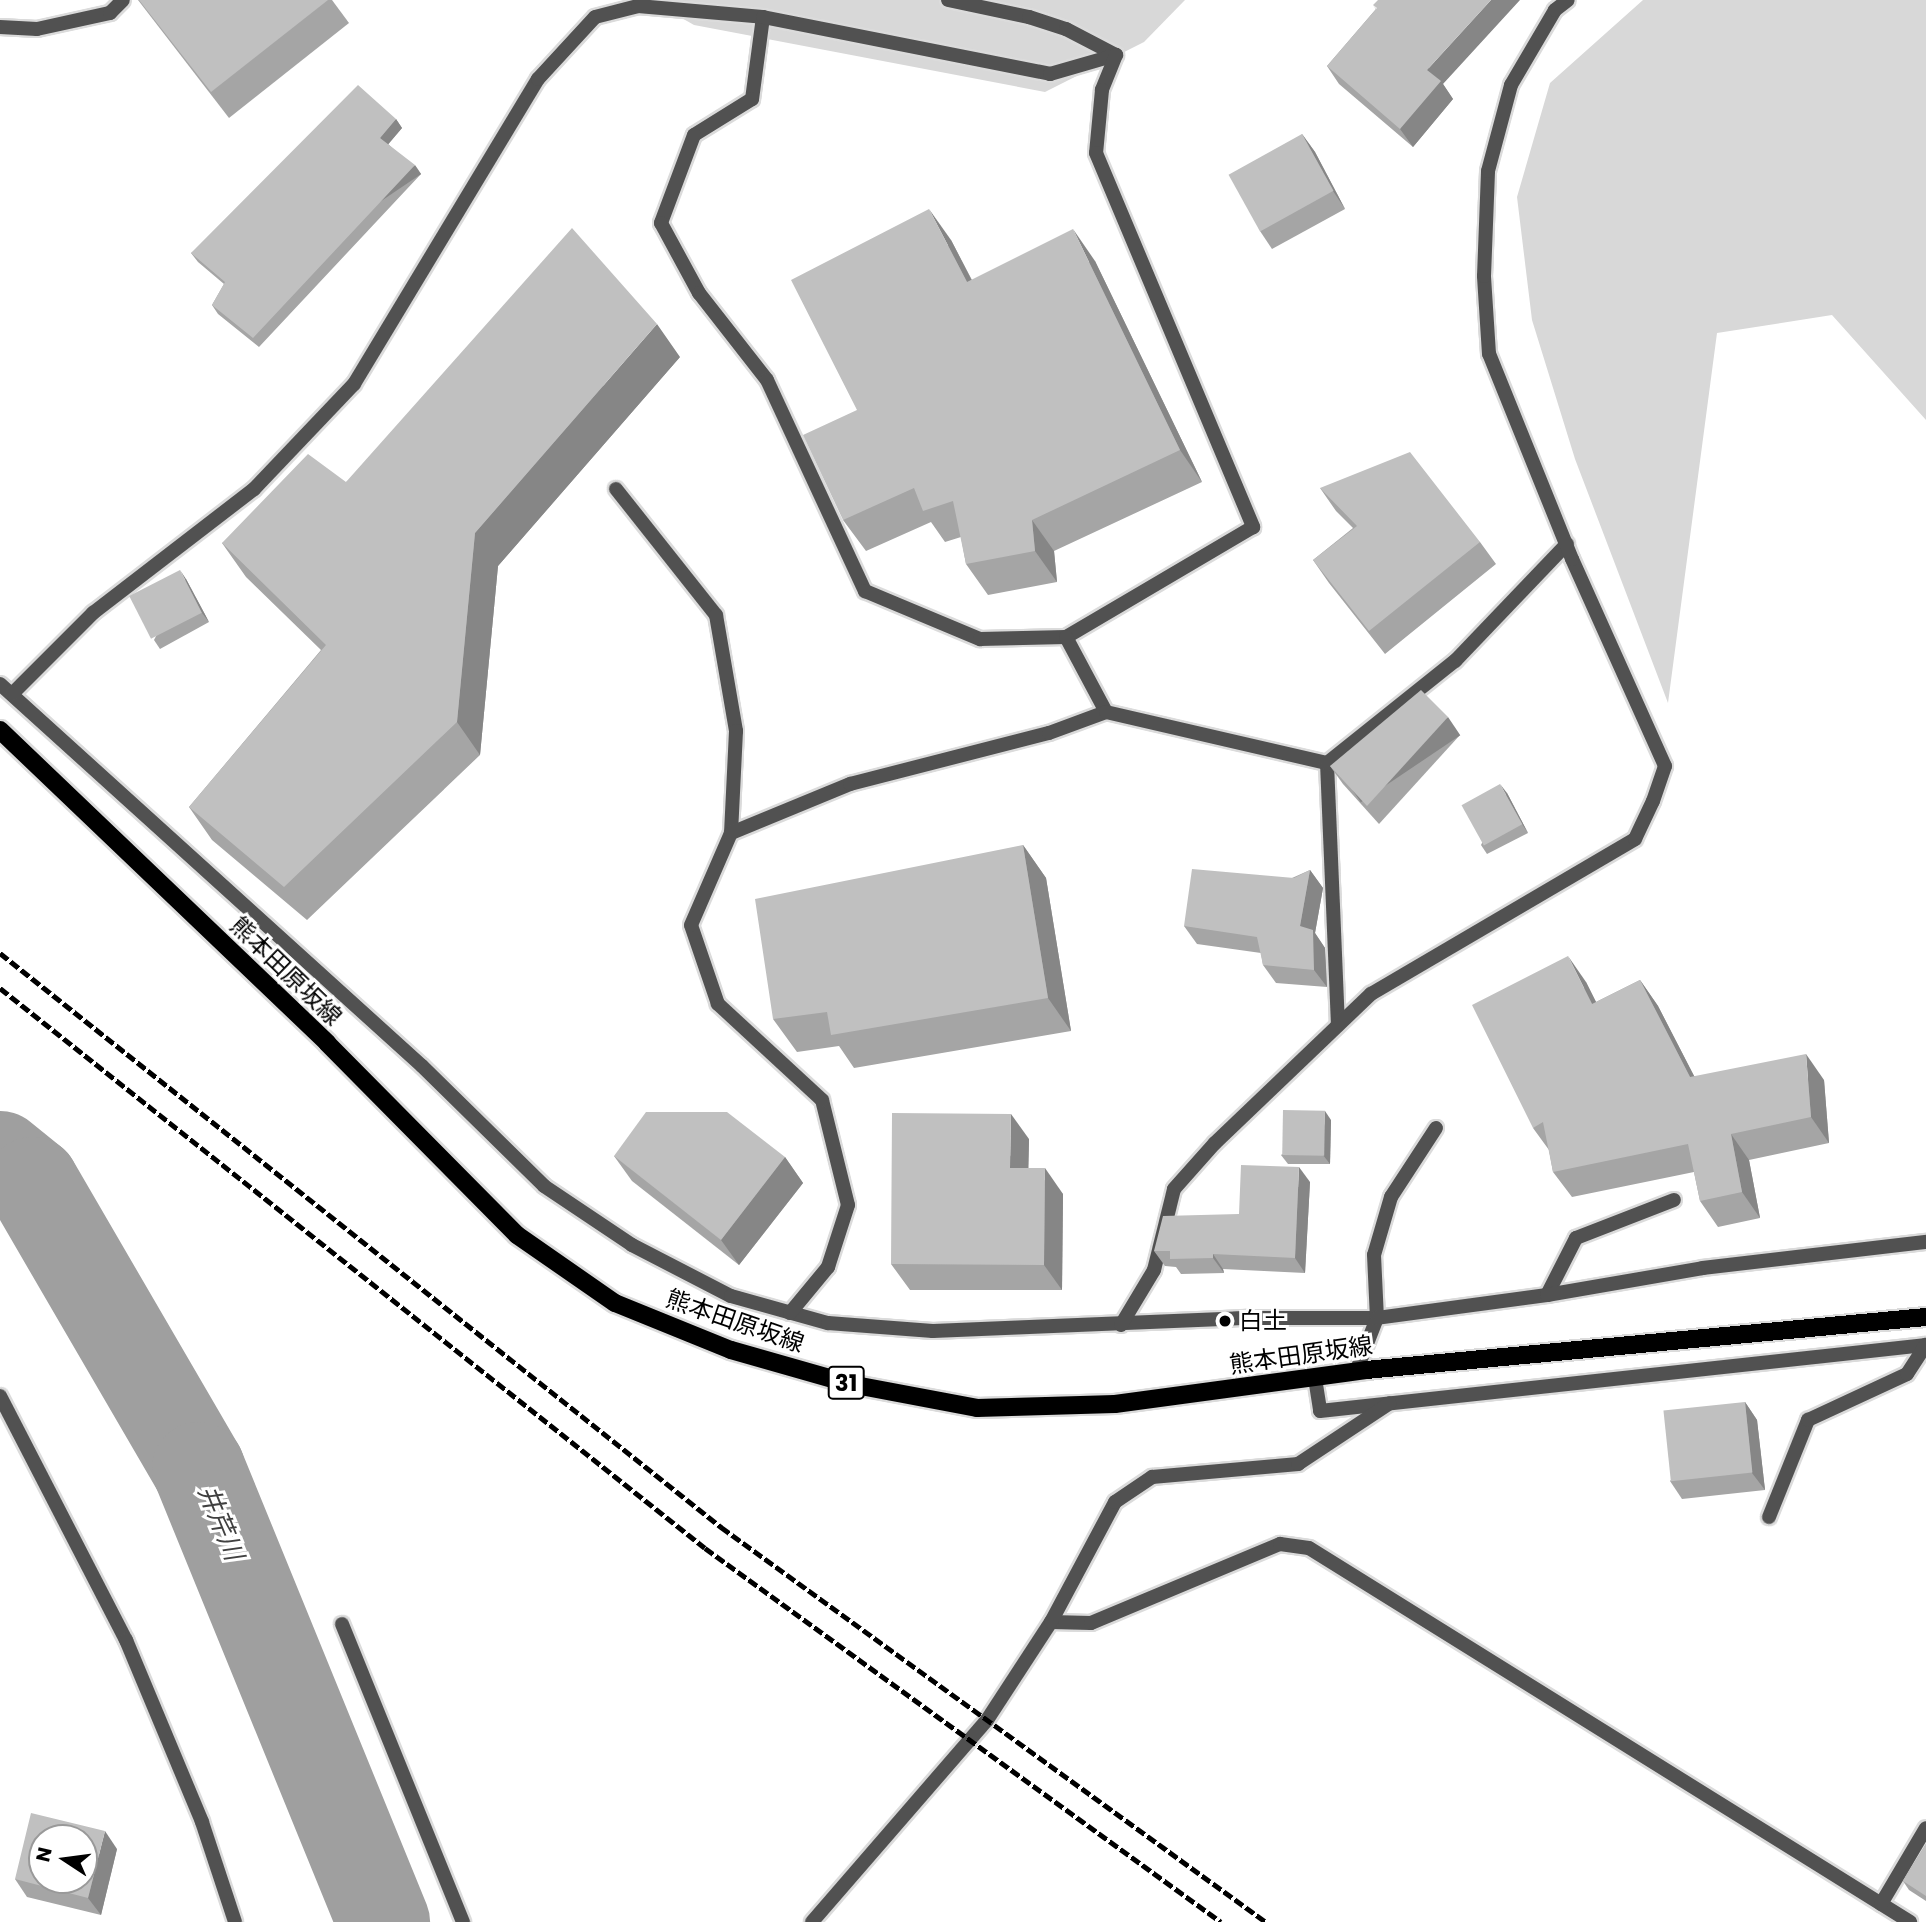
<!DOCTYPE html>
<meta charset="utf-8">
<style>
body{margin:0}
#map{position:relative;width:1926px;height:1922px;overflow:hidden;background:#fff;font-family:Poppins,"Noto Sans JP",sans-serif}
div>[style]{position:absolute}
.green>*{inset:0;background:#d8d8d8}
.river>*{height:93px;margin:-46.5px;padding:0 46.5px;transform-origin:46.5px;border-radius:46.5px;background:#9f9f9f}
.roads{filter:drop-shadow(2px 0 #dbdbdb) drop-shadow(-2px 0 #dbdbdb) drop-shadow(0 2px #dbdbdb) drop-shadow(0 -2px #dbdbdb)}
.street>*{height:14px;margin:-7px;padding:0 7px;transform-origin:7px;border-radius:7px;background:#515151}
.primary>*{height:18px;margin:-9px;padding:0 9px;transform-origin:9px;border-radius:9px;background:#000}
.rail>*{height:5px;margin-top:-2.5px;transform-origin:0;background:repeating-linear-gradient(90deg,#000 0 10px,transparent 0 13.5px)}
.wall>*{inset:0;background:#a5a5a5}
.shaded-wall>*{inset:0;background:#868686;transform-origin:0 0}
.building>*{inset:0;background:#c0c0c0;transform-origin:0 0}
.dots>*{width:19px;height:19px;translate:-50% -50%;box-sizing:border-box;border:4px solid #fff;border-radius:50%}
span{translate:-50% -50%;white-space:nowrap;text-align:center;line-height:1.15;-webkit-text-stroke:6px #fff;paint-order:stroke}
.shield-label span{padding:2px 5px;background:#fff;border:2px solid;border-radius:5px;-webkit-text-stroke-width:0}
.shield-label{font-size:23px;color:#000;font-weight:700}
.street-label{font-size:24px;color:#000}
.poi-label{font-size:24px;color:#000}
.left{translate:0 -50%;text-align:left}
.water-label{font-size:26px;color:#404040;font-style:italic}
.north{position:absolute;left:28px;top:1824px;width:70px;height:70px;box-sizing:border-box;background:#fff;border:2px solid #999;border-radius:50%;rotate:283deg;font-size:19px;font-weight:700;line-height:28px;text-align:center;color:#000}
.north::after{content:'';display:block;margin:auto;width:24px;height:32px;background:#000;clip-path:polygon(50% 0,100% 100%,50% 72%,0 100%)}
</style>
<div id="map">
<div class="green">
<i style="clip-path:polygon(650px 0,1185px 0,1144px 42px,1045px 92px,694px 25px)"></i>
<i style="clip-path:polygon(1643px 0,1926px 0,1926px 420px,1832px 315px,1717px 333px,1668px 703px,1575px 459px,1532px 320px,1517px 197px,1550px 83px)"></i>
</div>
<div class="river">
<i style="left:0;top:1157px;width:41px;rotate:39.1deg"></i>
<i style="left:32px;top:1183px;width:330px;rotate:59.8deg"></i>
<i style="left:198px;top:1468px;width:490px;rotate:67.8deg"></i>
</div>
<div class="roads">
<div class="street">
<i style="left:948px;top:0;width:83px;rotate:11.9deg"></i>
<i style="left:1029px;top:17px;width:39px;rotate:18deg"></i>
<i style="left:1066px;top:29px;width:56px;rotate:27.5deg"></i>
<i style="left:763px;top:17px;width:83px;rotate:97.6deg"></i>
<i style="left:752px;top:99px;width:68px;rotate:148.2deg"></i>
<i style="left:694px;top:135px;width:94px;rotate:110.6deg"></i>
<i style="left:661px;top:223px;width:80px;rotate:61.5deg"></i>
<i style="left:699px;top:293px;width:110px;rotate:52deg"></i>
<i style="left:767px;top:380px;width:233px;rotate:65.1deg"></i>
<i style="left:865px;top:591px;width:125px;rotate:22.7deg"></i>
<i style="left:980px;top:639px;width:86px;rotate:-1.3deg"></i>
<i style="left:0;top:27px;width:37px;rotate:3deg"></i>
<i style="left:37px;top:29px;width:75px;rotate:-12.4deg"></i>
<i style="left:110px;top:13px;width:18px;rotate:-45deg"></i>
<i style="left:616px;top:489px;width:161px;rotate:51.6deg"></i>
<i style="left:716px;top:615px;width:118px;rotate:80.2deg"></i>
<i style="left:736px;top:731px;width:102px;rotate:92.8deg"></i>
<i style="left:0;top:684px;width:569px;rotate:42.15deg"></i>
<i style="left:422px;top:1066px;width:171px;rotate:44.5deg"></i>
<i style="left:544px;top:1186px;width:106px;rotate:33.8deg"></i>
<i style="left:632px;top:1245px;width:111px;rotate:27.3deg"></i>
<i style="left:731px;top:1296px;width:101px;rotate:15.6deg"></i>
<i style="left:828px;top:1323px;width:105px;rotate:4.4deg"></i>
<i style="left:933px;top:1331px;width:315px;rotate:-2.4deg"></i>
<i style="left:1248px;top:1318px;width:129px"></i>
<i style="left:1377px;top:1318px;width:58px;rotate:111.3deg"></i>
<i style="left:12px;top:694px;width:115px;rotate:-45deg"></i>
<i style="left:93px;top:613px;width:203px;rotate:-37.6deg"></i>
<i style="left:254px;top:489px;width:145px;rotate:-46.4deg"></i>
<i style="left:354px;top:384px;width:356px;rotate:-58.9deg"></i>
<i style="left:538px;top:79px;width:84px;rotate:-47.4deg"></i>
<i style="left:595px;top:17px;width:44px;rotate:-14.3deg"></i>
<i style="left:638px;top:6px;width:125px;rotate:5deg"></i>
<i style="left:763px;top:17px;width:293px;rotate:11.2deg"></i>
<i style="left:1050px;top:74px;width:69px;rotate:-16.1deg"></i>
<i style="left:1116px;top:55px;width:38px;rotate:112deg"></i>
<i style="left:1102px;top:90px;width:63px;rotate:95.4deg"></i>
<i style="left:1096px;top:153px;width:406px;rotate:67.2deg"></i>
<i style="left:1253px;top:527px;width:217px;rotate:149.5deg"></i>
<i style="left:1066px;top:637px;width:85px;rotate:61.9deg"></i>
<i style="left:1327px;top:763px;width:262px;rotate:87.6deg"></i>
<i style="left:1436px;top:1128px;width:82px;rotate:123.1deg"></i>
<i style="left:1391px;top:1197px;width:60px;rotate:106.3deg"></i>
<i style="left:1374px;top:1255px;width:63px;rotate:87.3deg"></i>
<i style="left:1377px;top:1318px;width:172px;rotate:-7.7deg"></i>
<i style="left:1547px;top:1295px;width:64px;rotate:-63deg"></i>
<i style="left:1576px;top:1238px;width:105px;rotate:-21.2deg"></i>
<i style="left:1547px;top:1295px;width:158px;rotate:-9.8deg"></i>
<i style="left:1703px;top:1268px;width:225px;rotate:-6.7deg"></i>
<i style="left:790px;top:1313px;width:60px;rotate:-50.4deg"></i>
<i style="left:828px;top:1267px;width:65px;rotate:-72.1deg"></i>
<i style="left:848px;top:1205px;width:108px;rotate:-103.9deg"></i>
<i style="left:822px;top:1100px;width:142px;rotate:-137.3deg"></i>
<i style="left:718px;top:1004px;width:83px;rotate:-108.9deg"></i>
<i style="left:691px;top:925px;width:100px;rotate:-66.5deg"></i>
<i style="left:731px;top:833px;width:129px;rotate:-22.4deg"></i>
<i style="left:850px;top:784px;width:205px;rotate:-14.4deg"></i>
<i style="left:1049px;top:733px;width:61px;rotate:-20.2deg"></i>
<i style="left:1106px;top:712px;width:227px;rotate:13deg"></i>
<i style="left:1327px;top:763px;width:164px;rotate:-38.6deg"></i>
<i style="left:1455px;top:661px;width:162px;rotate:-46.3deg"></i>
<i style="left:1121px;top:1325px;width:64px;rotate:-59deg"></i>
<i style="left:1154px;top:1270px;width:83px;rotate:-76.1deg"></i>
<i style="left:1174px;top:1189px;width:62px;rotate:-48.3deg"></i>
<i style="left:1215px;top:1143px;width:216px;rotate:-43.7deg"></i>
<i style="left:1371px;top:994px;width:306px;rotate:-30.4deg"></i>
<i style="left:1635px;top:839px;width:42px;rotate:-64.7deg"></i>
<i style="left:1653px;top:801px;width:37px;rotate:-71deg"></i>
<i style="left:1665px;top:766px;width:227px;rotate:-114.2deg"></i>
<i style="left:1572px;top:559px;width:221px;rotate:-112deg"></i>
<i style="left:1489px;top:354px;width:78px;rotate:-93.7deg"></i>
<i style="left:1484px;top:276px;width:105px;rotate:-87.8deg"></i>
<i style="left:1488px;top:171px;width:89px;rotate:-75deg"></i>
<i style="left:1511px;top:85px;width:87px;rotate:-59.6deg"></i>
<i style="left:1555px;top:10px;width:16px;rotate:-38deg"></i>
<i style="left:1315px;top:1378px;width:33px;rotate:81deg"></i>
<i style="left:1320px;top:1411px;width:610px;rotate:-6.22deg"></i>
<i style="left:0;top:1396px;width:275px;rotate:62.7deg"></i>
<i style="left:126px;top:1640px;width:197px;rotate:67.3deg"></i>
<i style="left:202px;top:1822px;width:105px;rotate:71.7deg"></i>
<i style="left:1769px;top:1517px;width:105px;rotate:-68.1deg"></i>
<i style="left:1808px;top:1420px;width:109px;rotate:-24.9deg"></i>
<i style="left:1907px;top:1374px;width:35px;rotate:-57deg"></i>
<i style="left:1051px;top:1622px;width:40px;rotate:1.4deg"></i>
<i style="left:1091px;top:1623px;width:205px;rotate:-22.7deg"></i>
<i style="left:1280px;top:1544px;width:29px;rotate:8deg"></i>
<i style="left:1309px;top:1548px;width:708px;rotate:31.89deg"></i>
<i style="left:342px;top:1624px;width:322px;rotate:67.9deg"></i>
<i style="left:1881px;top:1904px;width:88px;rotate:-59.4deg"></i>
<i style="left:812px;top:1922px;width:267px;rotate:-49.1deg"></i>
<i style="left:987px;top:1720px;width:117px;rotate:-56.9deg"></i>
<i style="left:1051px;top:1622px;width:136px;rotate:-61.9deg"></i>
<i style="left:1115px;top:1502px;width:45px;rotate:-34deg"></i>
<i style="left:1152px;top:1477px;width:147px;rotate:-5.1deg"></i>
<i style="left:1298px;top:1464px;width:110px;rotate:-33.5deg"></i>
</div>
<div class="primary">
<i style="left:0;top:730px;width:453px;rotate:43.7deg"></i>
<i style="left:327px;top:1043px;width:270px;rotate:45.3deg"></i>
<i style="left:517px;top:1235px;width:119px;rotate:34.8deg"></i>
<i style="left:615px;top:1303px;width:125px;rotate:22.1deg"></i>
<i style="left:731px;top:1350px;width:124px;rotate:15.9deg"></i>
<i style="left:850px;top:1384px;width:129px;rotate:10.7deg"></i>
<i style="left:977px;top:1408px;width:138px;rotate:-1.7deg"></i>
<i style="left:1115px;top:1404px;width:253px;rotate:-7.7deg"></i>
<i style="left:1366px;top:1370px;width:563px;rotate:-5.41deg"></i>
</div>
</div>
<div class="rail">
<i style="left:0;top:953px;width:922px;rotate:38.52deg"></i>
<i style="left:721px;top:1527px;width:673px;rotate:35.93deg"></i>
<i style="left:0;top:988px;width:900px;rotate:38.46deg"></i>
<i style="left:705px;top:1548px;width:637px;rotate:35.93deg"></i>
</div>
<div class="wall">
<i style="clip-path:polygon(138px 0,332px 0,349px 23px,229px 118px)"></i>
<i style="clip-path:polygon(1373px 5px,1443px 84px,1453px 99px,1413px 147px,1339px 84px,1327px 66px,1376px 9px)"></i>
<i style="clip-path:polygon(396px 119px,402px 128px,388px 144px,421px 174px,259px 347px,218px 314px,212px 305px,224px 284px,198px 262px,191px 253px)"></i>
<i style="clip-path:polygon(1302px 134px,1315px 152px,1345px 209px,1272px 249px,1260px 231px)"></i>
<i style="clip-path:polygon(951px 240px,972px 280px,1095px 261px,1202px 482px,1054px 551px,1057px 582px,988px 595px,966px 564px,961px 537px,945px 542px,931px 522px,866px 551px,843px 520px,857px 410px)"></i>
<i style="clip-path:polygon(680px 357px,498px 566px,480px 755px,307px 920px,212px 840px,189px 807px,321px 650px,246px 577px,222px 543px,346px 482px)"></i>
<i style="clip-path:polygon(1320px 488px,1480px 542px,1496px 564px,1385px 654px,1329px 583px,1313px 560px,1353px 528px,1336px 511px)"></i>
<i style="clip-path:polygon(186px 579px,209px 622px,160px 649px,154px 640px)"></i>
<i style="clip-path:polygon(1460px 735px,1379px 824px,1343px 784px,1330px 766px)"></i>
<i style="clip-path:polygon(1507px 793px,1528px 833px,1487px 854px,1481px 845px)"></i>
<i style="clip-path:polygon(1023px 845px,1046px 878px,1071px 1031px,854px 1068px,839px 1046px,797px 1052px,773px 1019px)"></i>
<i style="clip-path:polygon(1310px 870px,1323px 888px,1315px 933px,1325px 948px,1327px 987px,1276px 983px,1263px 965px,1261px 953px,1197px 944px,1184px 926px)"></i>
<i style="clip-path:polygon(1640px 980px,1658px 1006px,1694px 1076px,1824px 1080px,1829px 1143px,1749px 1160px,1760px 1218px,1718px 1227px,1700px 1201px,1694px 1172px,1572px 1197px,1553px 1172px,1549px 1150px,1533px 1128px,1586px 982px,1596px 1002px)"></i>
<i style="clip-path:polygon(1331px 1120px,1330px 1164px,1288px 1164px,1281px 1155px)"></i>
<i style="clip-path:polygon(1029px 1139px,1028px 1168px,1063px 1194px,1062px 1290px,910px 1290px,891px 1264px)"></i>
<i style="clip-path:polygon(614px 1156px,785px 1157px,803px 1183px,739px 1265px,632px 1181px)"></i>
<i style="clip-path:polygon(1310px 1182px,1305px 1273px,1223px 1269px,1224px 1273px,1181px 1274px,1176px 1267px,1165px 1266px,1154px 1251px,1239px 1214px)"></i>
<i style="clip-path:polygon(1745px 1402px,1757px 1420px,1765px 1490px,1682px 1499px,1670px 1481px)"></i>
<i style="clip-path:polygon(1926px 1844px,1926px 1901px,1909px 1890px,1903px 1881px)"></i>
<i style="clip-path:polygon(117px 1849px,101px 1915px,27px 1897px,15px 1879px)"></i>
</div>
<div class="shaded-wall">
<i style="clip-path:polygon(1491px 0,1520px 0,1443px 84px,1453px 99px,1413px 147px,1400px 129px,1427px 70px)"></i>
<i style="clip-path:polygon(396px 119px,402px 128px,386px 147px,380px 138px)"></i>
<i style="clip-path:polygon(1302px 134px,1315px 152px,1345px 209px,1333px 191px)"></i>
<i style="left:415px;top:165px;width:11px;height:237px;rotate:56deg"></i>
<i style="clip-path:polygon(929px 209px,951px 240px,989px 314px,967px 282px)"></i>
<i style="clip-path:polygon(1073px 229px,1095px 261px,1202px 482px,1180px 450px)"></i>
<i style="clip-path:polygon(657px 324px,680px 357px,498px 566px,480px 755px,457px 722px,475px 533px)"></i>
<i style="clip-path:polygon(1032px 520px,1054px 551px,1057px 582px,1035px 551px)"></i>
<i style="clip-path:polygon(180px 570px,186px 579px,209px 622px,202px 613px)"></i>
<i style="left:1448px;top:717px;width:22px;height:120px;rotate:56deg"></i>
<i style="clip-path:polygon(1500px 784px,1507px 793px,1528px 833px,1522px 824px)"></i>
<i style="clip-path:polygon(1023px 845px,1046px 878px,1071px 1031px,1048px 998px)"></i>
<i style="clip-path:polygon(1310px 870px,1323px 888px,1315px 933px,1325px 948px,1327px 987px,1314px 970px,1300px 926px)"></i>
<i style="clip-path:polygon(1568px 956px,1586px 982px,1610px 1030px,1592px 1004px)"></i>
<i style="clip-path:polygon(1640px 980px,1658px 1006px,1708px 1103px,1690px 1077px)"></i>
<i style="clip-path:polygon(1806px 1054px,1824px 1080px,1829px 1143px,1811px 1117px)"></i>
<i style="clip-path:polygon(1325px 1111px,1331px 1120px,1330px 1164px,1323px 1155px)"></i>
<i style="clip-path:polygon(1011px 1114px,1029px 1139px,1028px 1194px,1010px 1168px)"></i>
<i style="clip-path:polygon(1731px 1134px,1749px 1160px,1760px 1218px,1742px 1192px)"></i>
<i style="clip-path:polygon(785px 1157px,803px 1183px,739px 1265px,721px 1240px)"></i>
<i style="clip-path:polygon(1299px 1167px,1310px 1182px,1305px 1273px,1295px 1258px)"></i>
<i style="clip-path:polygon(1045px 1168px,1063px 1194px,1062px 1290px,1044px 1265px)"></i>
<i style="clip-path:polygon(1213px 1254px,1223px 1269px,1224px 1273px,1213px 1258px)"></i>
<i style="clip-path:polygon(1745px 1402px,1757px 1420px,1765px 1490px,1752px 1473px)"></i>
<i style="clip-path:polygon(105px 1831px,117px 1849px,101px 1915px,88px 1898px)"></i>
</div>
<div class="building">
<i style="clip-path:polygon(139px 0,328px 0,211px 92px)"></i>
<i style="clip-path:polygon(1378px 0,1491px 0,1427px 70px,1441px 81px,1400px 129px,1327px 66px,1377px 8px,1373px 5px)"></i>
<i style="clip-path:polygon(358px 85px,396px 119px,380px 138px,415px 165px,253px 338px,212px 305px,225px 282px,191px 253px)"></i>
<i style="left:1302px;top:134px;width:65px;height:84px;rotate:61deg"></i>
<i style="clip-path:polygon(929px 209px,967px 282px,1073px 229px,1180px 450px,1032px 520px,1035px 551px,966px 564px,953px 501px,923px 511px,914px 488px,843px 520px,803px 435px,857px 410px,791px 280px)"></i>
<i style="clip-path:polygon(572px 228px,657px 324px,475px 533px,457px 722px,284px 887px,189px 807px,326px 645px,222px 543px,308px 454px,346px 482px)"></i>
<i style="clip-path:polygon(1410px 452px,1480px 542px,1369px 631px,1313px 560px,1357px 526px,1320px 488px)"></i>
<i style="left:180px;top:570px;width:48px;height:57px;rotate:63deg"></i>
<i style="clip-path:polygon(1421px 690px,1448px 717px,1367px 806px,1330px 766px)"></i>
<i style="left:1500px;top:784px;width:46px;height:44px;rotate:61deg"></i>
<i style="clip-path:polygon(1023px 845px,1048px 998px,831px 1035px,827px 1012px,773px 1019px,755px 899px)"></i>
<i style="clip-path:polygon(1192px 869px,1294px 878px,1310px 870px,1300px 926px,1313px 930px,1314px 970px,1263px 965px,1257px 937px,1184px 926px)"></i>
<i style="clip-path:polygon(1568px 956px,1592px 1004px,1640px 980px,1690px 1077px,1806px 1054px,1811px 1117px,1731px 1134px,1742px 1192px,1700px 1201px,1688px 1144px,1553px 1172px,1543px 1122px,1533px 1128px,1472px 1005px)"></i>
<i style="left:1283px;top:1110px;width:42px;height:45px;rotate:1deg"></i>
<i style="clip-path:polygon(646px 1112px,727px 1112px,785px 1157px,721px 1240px,614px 1156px)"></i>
<i style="clip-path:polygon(892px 1113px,1011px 1114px,1010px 1168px,1045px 1168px,1044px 1265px,891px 1264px)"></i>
<i style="clip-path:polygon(1241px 1165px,1299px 1167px,1295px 1258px,1213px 1254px,1213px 1258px,1170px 1259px,1170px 1251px,1154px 1251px,1163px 1216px,1239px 1214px)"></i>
<i style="left:1745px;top:1402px;width:71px;height:82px;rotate:84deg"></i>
<i style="clip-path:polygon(evenodd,31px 1813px,105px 1831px,88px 1898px,15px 1879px,31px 1813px,42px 1838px,84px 1838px,84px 1880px,42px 1880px,42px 1838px)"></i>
<i style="clip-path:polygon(1926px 1844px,1926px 1896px,1903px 1881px)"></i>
</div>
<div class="dots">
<i style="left:1225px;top:1321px;background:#000"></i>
</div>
<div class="shield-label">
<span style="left:846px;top:1383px">31</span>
</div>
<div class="street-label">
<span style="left:286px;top:971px;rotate:44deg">熊本田原坂線</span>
<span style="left:735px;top:1321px;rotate:19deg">熊本田原坂線</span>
<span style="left:1301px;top:1355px;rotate:-8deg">熊本田原坂線</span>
</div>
<div class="poi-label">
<span class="left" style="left:1239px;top:1321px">白土</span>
</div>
<div class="water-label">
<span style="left:220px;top:1523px;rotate:68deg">井芹川</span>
</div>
<div class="north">N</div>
</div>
